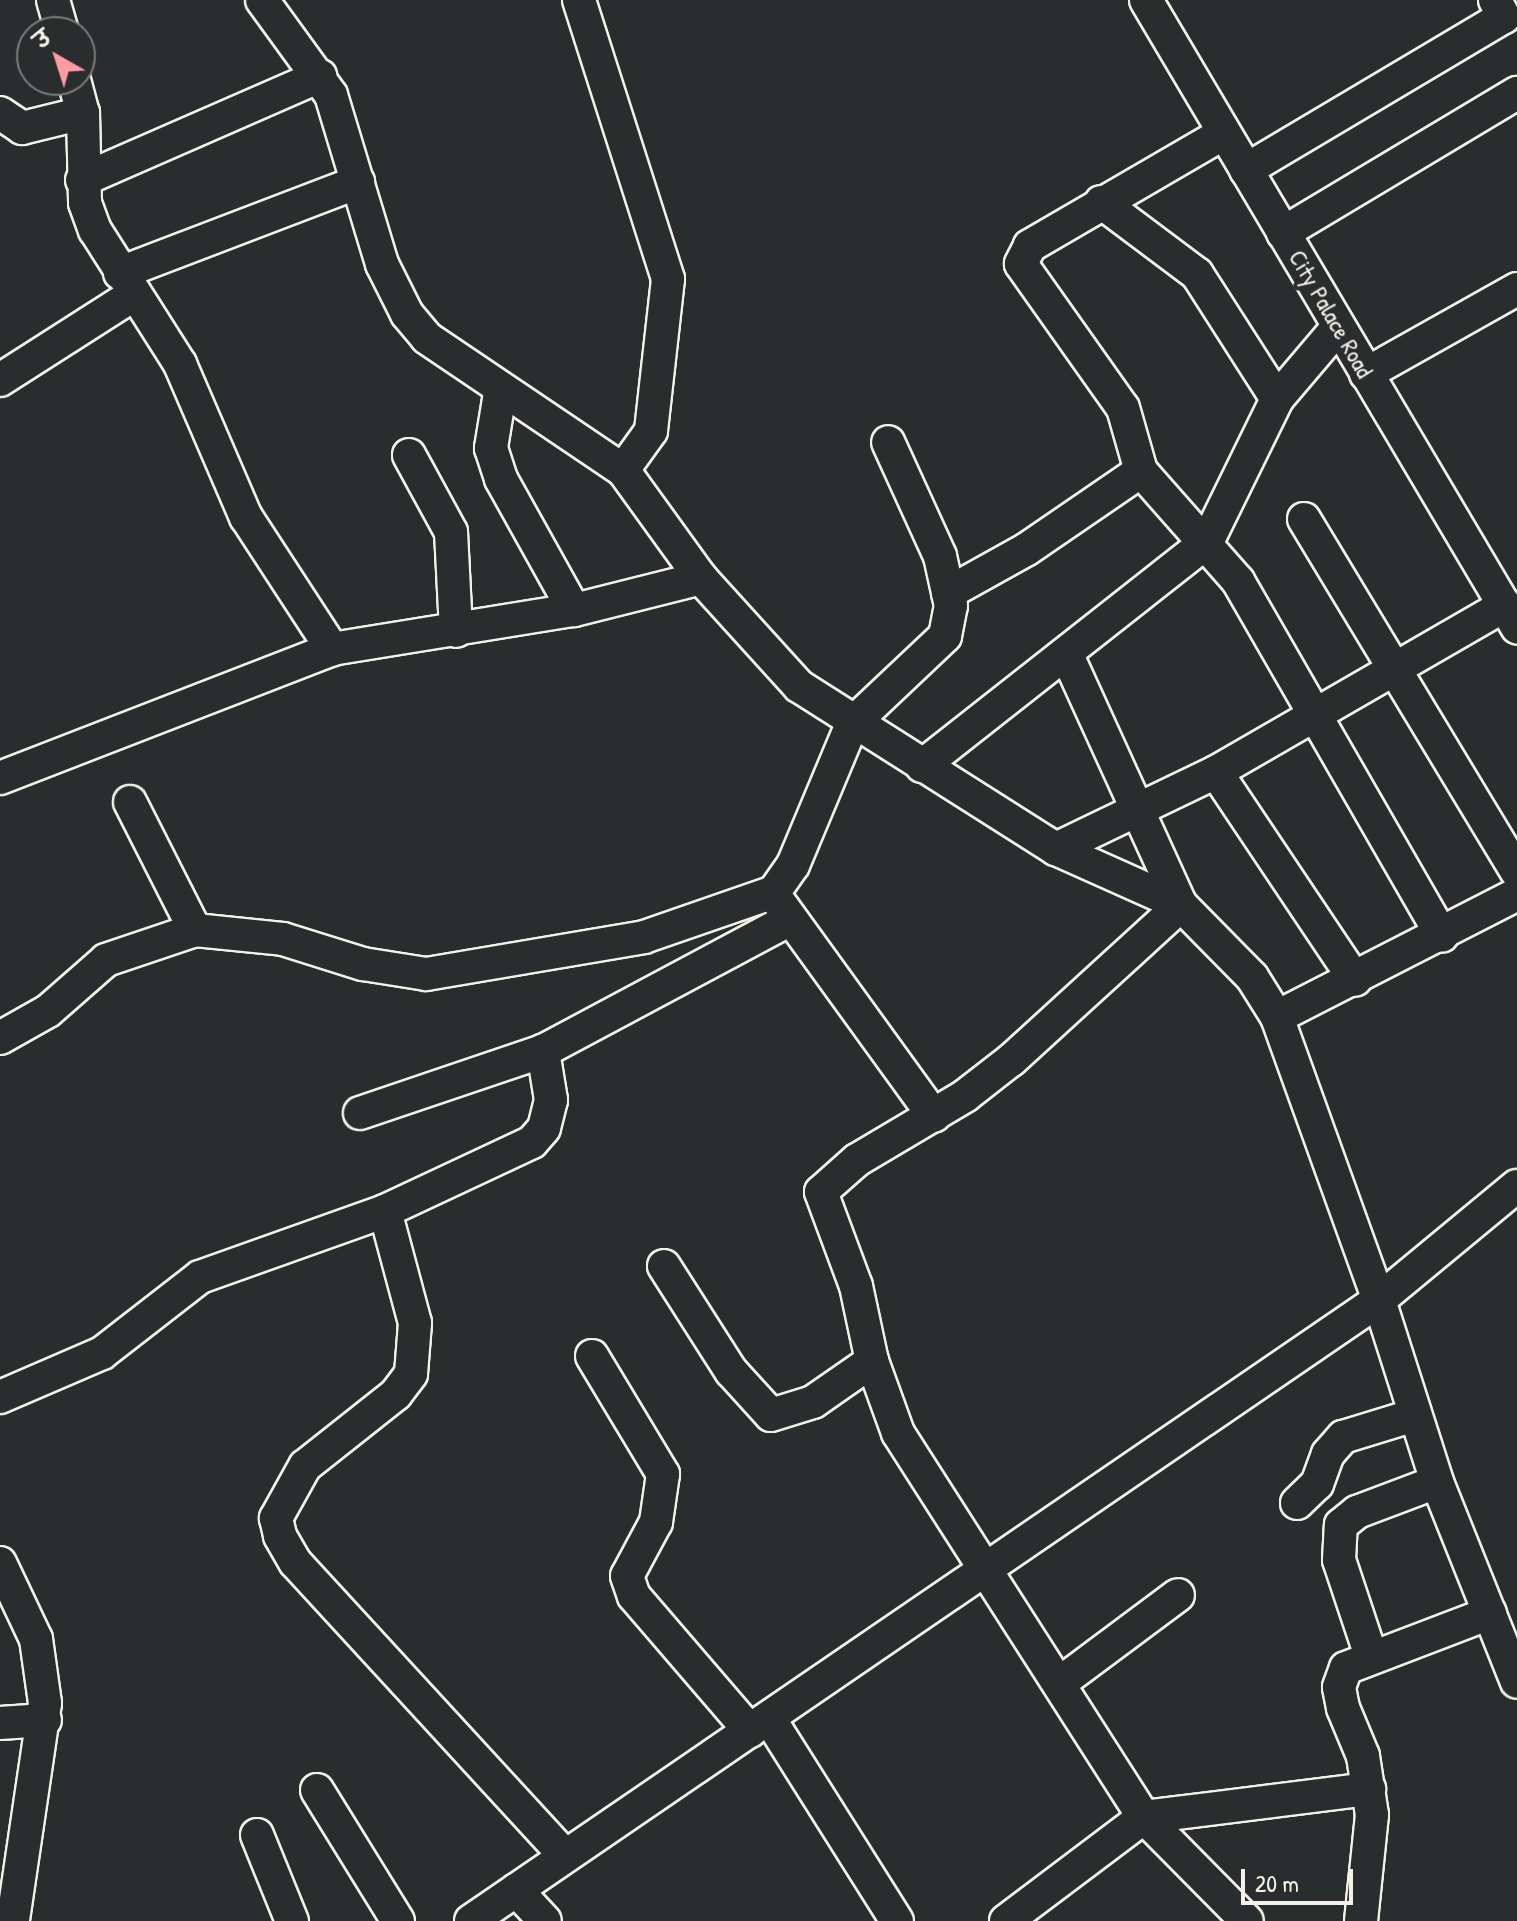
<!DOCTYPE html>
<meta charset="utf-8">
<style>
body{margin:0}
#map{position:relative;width:1517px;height:1921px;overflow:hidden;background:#2a2d2e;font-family:"Patrick Hand","Playpen Sans Deva",sans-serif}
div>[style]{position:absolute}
.roads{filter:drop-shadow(2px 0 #f4f1e8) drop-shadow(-2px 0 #f4f1e8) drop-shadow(0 2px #f4f1e8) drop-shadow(0 -2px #f4f1e8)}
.minor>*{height:32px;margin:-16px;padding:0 16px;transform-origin:16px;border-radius:16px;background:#2a2d2e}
span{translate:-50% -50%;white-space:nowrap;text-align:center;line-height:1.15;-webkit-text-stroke:8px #2a2d2e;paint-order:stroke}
.street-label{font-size:24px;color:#f4f1e8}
.north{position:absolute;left:16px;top:16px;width:80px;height:80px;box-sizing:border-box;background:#2a2d2e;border:2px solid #7b7b78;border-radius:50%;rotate:321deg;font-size:22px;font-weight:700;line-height:32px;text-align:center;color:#f4f1e8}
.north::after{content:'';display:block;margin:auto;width:28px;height:36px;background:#ff9aa2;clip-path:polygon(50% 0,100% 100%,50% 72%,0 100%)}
.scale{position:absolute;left:1241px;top:1869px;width:112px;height:36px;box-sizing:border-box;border:4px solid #f4f1e8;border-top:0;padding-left:10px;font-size:24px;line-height:28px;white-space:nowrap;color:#f4f1e8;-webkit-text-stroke:6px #2a2d2e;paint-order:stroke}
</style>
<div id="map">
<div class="roads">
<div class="minor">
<i style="left:53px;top:0;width:33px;rotate:74deg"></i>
<i style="left:262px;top:0;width:117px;rotate:54deg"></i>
<i style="left:331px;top:95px;width:177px;rotate:73.2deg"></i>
<i style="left:382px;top:264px;width:56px;rotate:63.4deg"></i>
<i style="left:407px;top:314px;width:31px;rotate:50deg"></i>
<i style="left:427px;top:338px;width:236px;rotate:34deg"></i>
<i style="left:623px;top:470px;width:133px;rotate:54.2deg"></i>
<i style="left:701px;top:578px;width:146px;rotate:47.8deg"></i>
<i style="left:799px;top:686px;width:304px;rotate:32.4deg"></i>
<i style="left:1056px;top:849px;width:137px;rotate:24.1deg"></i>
<i style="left:1181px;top:905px;width:101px;rotate:45.4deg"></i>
<i style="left:1252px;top:977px;width:47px;rotate:58deg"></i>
<i style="left:1277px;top:1017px;width:301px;rotate:70.2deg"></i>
<i style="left:1379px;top:1300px;width:191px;rotate:72.3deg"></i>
<i style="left:1437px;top:1482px;width:215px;rotate:68.2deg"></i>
<i style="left:579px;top:0;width:293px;rotate:72.3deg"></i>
<i style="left:668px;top:279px;width:153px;rotate:96.4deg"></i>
<i style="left:651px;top:431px;width:48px;rotate:125.7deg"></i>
<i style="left:1146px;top:0;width:729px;rotate:59.39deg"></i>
<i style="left:74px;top:80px;width:34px;rotate:75deg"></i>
<i style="left:83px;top:113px;width:90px;rotate:88.7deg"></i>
<i style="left:85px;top:203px;width:29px;rotate:70deg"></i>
<i style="left:95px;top:230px;width:159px;rotate:57.6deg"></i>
<i style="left:180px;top:364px;width:167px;rotate:66.7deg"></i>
<i style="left:246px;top:517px;width:158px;rotate:56.9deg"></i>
<i style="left:332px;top:649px;width:245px;rotate:-9.2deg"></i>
<i style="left:574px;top:610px;width:131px;rotate:-14.1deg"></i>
<i style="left:0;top:113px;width:27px;rotate:34deg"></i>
<i style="left:22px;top:128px;width:63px;rotate:-13.8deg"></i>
<i style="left:1224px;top:133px;width:225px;rotate:149.8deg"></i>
<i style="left:1030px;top:246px;width:20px;rotate:117deg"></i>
<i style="left:1021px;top:264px;width:176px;rotate:54.7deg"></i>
<i style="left:1123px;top:408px;width:66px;rotate:74.1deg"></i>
<i style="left:1141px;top:471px;width:147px;rotate:48.6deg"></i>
<i style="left:1238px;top:581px;width:409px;rotate:60.1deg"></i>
<i style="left:1246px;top:170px;width:300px;rotate:-30.7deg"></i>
<i style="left:1504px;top:17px;width:19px;rotate:-118deg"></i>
<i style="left:82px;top:180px;width:260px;rotate:-23.6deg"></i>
<i style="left:1101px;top:202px;width:120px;rotate:36.9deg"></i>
<i style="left:1197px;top:274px;width:148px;rotate:57.4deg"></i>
<i style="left:1283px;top:233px;width:273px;rotate:-30.9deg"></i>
<i style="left:120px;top:273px;width:255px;rotate:-20.9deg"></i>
<i style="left:1366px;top:374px;width:173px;rotate:-29.4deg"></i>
<i style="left:0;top:380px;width:158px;rotate:-32.6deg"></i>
<i style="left:500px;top:393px;width:56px;rotate:99.3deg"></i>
<i style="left:491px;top:448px;width:33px;rotate:72deg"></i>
<i style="left:501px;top:479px;width:150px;rotate:60.9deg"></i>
<i style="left:409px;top:455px;width:88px;rotate:61.4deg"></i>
<i style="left:451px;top:532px;width:99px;rotate:87.1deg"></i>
<i style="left:1304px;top:519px;width:412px;rotate:58.9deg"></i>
<i style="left:948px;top:593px;width:90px;rotate:-29.1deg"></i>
<i style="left:1027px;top:549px;width:138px;rotate:-34.4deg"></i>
<i style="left:1066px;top:653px;width:277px;rotate:65.5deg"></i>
<i style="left:1181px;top:905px;width:230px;rotate:137.6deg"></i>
<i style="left:1011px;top:1060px;width:58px;rotate:142deg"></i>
<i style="left:965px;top:1096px;width:126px;rotate:149.3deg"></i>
<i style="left:857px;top:1160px;width:48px;rotate:138.4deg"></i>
<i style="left:821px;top:1192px;width:100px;rotate:69.6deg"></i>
<i style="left:856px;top:1286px;width:77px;rotate:78deg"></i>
<i style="left:872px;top:1361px;width:77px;rotate:70.1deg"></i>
<i style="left:898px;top:1433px;width:456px;rotate:57.4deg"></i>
<i style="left:1144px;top:1817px;width:146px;rotate:45.3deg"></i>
<i style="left:922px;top:766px;width:362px;rotate:-38.2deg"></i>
<i style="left:1207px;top:542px;width:159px;rotate:-63.9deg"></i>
<i style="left:1277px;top:399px;width:94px;rotate:-49.7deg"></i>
<i style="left:1216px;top:772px;width:250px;rotate:56.2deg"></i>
<i style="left:0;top:778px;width:356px;rotate:-21.2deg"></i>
<i style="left:130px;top:802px;width:144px;rotate:63.1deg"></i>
<i style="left:1056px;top:849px;width:178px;rotate:-25.7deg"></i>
<i style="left:1216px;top:772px;width:334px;rotate:-30deg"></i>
<i style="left:779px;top:902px;width:264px;rotate:54.1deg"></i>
<i style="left:1277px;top:1017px;width:270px;rotate:-27.1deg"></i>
<i style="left:0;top:1038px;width:55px;rotate:-29.4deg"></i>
<i style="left:48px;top:1011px;width:77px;rotate:-41.3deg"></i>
<i style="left:106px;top:960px;width:94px;rotate:-18.6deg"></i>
<i style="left:195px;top:930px;width:88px;rotate:5.8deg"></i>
<i style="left:283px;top:939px;width:84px;rotate:17.4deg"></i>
<i style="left:363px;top:964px;width:64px;rotate:9deg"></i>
<i style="left:426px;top:974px;width:221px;rotate:-9.6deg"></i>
<i style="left:644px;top:937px;width:138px;rotate:-19.1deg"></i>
<i style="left:774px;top:892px;width:33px;rotate:-55deg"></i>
<i style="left:793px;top:865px;width:153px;rotate:-67.3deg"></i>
<i style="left:852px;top:724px;width:128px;rotate:-43.4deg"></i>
<i style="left:945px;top:636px;width:31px;rotate:-79deg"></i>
<i style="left:951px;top:606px;width:51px;rotate:-102.4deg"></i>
<i style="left:940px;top:556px;width:125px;rotate:-114.5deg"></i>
<i style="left:360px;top:1113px;width:193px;rotate:-18.7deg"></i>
<i style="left:543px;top:1051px;width:278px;rotate:-28.1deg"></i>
<i style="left:385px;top:1211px;width:116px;rotate:75deg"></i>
<i style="left:415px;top:1323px;width:51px;rotate:94.5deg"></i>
<i style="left:411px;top:1374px;width:25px;rotate:127deg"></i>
<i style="left:396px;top:1394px;width:116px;rotate:141.6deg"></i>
<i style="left:305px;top:1466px;width:60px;rotate:119.1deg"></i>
<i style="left:276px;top:1518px;width:18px;rotate:77deg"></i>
<i style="left:280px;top:1536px;width:30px;rotate:60deg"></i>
<i style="left:295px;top:1562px;width:398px;rotate:47.4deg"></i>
<i style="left:664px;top:1266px;width:125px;rotate:57.5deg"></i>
<i style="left:731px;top:1371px;width:59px;rotate:47.7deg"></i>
<i style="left:771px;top:1415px;width:44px;rotate:-17.2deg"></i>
<i style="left:813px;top:1402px;width:72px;rotate:-34.8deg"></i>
<i style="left:592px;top:1356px;width:138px;rotate:59deg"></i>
<i style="left:663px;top:1474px;width:49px;rotate:98.3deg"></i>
<i style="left:656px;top:1522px;width:61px;rotate:118.2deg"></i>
<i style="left:627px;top:1576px;width:21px;rotate:71deg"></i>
<i style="left:634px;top:1596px;width:178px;rotate:49.3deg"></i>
<i style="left:0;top:1397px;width:111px;rotate:-23.3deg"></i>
<i style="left:102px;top:1353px;width:124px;rotate:-37.8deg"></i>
<i style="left:200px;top:1277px;width:196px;rotate:-19.6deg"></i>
<i style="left:385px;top:1211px;width:162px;rotate:-25.1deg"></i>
<i style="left:532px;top:1142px;width:18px;rotate:-49deg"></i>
<i style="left:544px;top:1128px;width:29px;rotate:-76deg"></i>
<i style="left:551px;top:1100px;width:50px;rotate:-99.3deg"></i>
<i style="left:1297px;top:1503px;width:28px;rotate:-44deg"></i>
<i style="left:1317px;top:1484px;width:32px;rotate:-70deg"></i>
<i style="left:1328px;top:1454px;width:23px;rotate:-49deg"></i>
<i style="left:1343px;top:1437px;width:75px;rotate:-17deg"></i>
<i style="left:0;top:1563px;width:84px;rotate:64.7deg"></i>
<i style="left:36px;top:1639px;width:65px;rotate:82deg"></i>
<i style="left:45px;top:1703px;width:220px;rotate:98.4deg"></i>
<i style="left:1371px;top:1656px;width:101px;rotate:-108.4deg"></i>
<i style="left:1339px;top:1560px;width:35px;rotate:-87deg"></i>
<i style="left:1341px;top:1525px;width:21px;rotate:-39deg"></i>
<i style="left:1357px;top:1512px;width:85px;rotate:-20.6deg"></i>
<i style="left:1060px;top:1683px;width:147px;rotate:-36.7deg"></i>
<i style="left:769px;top:1718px;width:240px;rotate:57.8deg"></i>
<i style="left:0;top:1723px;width:45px;rotate:-3.8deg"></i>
<i style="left:317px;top:1790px;width:154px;rotate:58.3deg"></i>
<i style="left:257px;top:1835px;width:93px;rotate:67.9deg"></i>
<i style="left:516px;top:1890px;width:42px;rotate:46.9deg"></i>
<i style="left:471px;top:1921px;width:1100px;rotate:-34.37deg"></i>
<i style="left:1379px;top:1300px;width:179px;rotate:-39.6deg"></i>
<i style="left:1006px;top:1921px;width:173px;rotate:-37deg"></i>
<i style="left:1144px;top:1817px;width:227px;rotate:-7.1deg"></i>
<i style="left:1361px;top:1921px;width:107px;rotate:-84.1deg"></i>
<i style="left:1372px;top:1815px;width:60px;rotate:-98.7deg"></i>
<i style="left:1363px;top:1756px;width:52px;rotate:-112.6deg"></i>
<i style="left:1343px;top:1708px;width:21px;rotate:-101deg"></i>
<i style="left:1339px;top:1687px;width:20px;rotate:-70deg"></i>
<i style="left:1346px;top:1668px;width:154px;rotate:-20.9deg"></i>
</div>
</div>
<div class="street-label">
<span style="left:1331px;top:314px;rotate:60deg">City Palace Road</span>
</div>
<div class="north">उ</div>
<div class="scale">20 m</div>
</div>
